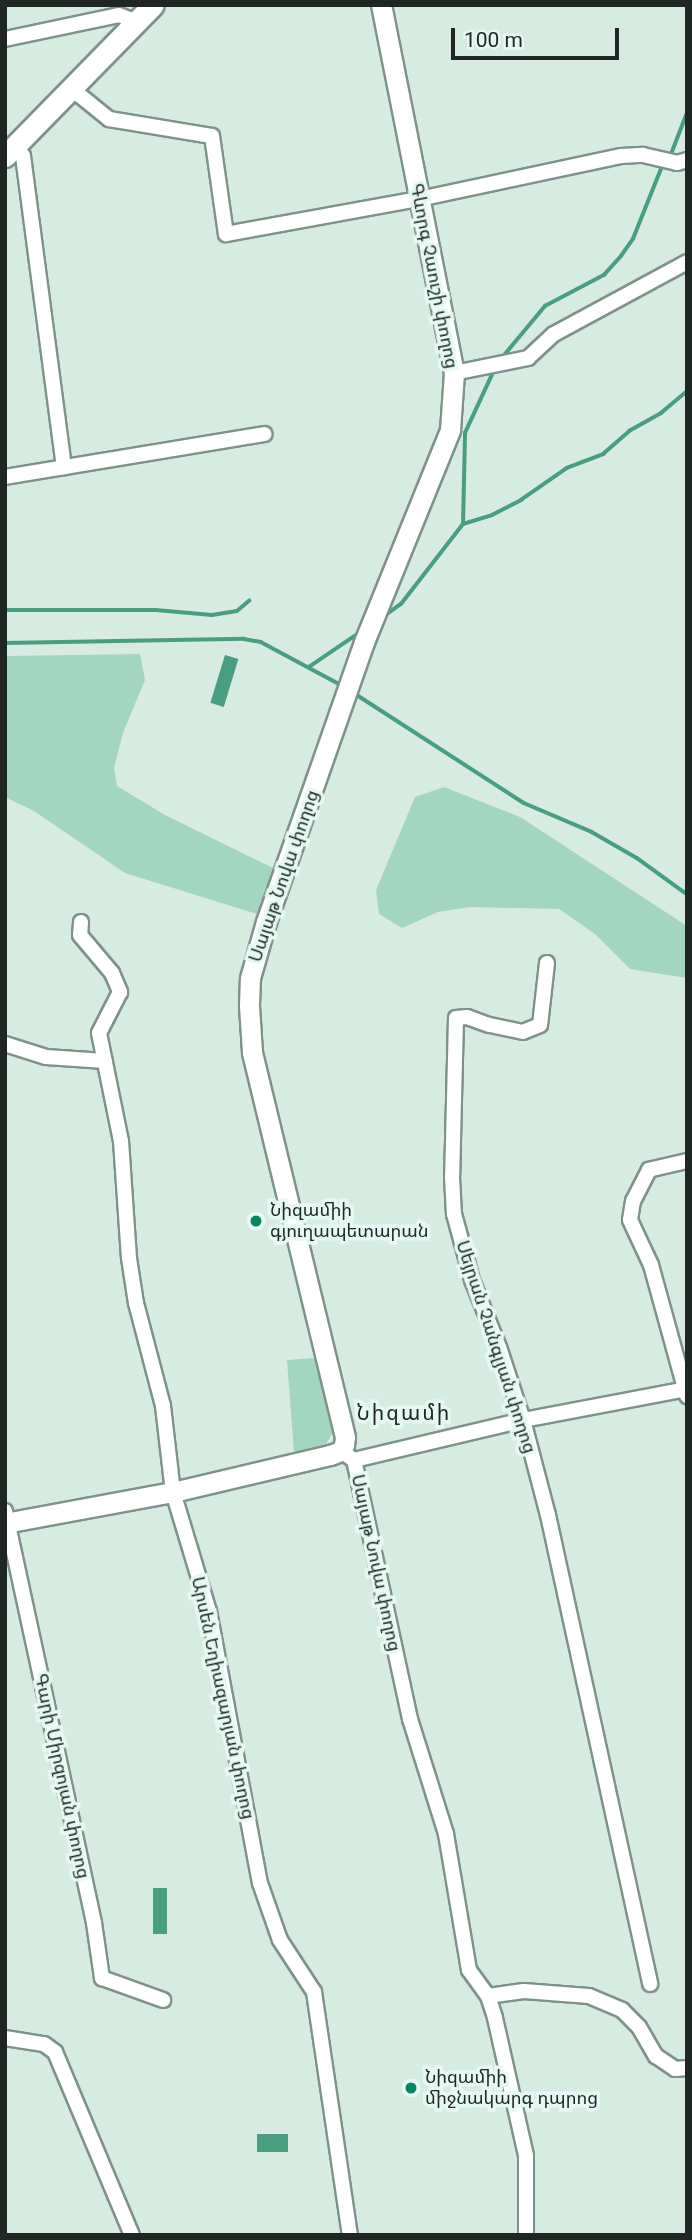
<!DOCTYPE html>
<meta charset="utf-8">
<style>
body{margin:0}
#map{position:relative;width:692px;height:2240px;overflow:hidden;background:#d7ebe3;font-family:Roboto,"Noto Sans Armenian",sans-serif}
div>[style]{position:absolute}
.green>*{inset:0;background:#a4d5c1}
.water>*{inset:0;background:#4a9d80;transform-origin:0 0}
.stream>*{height:3.5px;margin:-1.75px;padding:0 1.75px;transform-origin:1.75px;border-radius:1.75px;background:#4a9d80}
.roads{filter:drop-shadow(2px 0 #7f928a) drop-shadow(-2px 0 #7f928a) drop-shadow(0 2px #7f928a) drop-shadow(0 -2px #7f928a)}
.street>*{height:14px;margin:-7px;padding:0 7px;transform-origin:7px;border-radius:7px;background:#fff}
.secondary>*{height:19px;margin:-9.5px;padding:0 9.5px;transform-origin:9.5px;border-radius:9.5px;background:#fff}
.primary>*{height:21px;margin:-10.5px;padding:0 10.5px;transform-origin:10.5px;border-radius:10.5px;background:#fff}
.dots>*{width:19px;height:19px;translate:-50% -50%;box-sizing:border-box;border:4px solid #e5f9f0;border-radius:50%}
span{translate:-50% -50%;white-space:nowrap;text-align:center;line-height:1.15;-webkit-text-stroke:7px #e5f9f0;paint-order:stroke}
.street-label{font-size:18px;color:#1f2623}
.poi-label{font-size:18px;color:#1f2623}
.left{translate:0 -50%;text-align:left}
.quarter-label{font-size:21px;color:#1f2623;letter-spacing:2px}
.frame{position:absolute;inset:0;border:7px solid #1f2623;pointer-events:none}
.scale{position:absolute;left:451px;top:28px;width:168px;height:32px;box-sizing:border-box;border:4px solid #1f2623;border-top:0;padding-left:9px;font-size:21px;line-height:24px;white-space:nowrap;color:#1f2623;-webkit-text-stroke:5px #e5f9f0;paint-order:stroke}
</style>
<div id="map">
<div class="green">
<i style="clip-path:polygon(140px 654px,145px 680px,123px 733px,114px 768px,117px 786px,165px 815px,273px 868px,257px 914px,125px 873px,34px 811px,5px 797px,5px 656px)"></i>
<i style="clip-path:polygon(444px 787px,520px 817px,687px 926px,687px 978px,630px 969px,595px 934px,559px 909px,470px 907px,438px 912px,402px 928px,379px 914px,376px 890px,415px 797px)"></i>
<i style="clip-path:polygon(316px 1358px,333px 1425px,332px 1434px,326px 1444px,294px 1452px,287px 1360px)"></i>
</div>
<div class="water">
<i style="left:225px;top:655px;width:14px;height:50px;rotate:17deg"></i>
<i style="left:153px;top:1888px;width:14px;height:46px"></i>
<i style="left:257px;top:2134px;width:31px;height:18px"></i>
</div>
<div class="stream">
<i style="left:670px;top:157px;width:47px;rotate:-68.9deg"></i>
<i style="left:501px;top:359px;width:69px;rotate:-50.3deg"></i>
<i style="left:545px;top:306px;width:67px;rotate:-27.7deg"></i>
<i style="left:604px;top:275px;width:25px;rotate:-48deg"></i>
<i style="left:621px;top:256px;width:21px;rotate:-55deg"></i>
<i style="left:633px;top:239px;width:75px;rotate:-68.2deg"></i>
<i style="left:463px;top:524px;width:30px;rotate:-17deg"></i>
<i style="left:492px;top:515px;width:33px;rotate:-27deg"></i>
<i style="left:521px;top:500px;width:56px;rotate:-34.8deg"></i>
<i style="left:567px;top:468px;width:39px;rotate:-21deg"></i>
<i style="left:603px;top:454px;width:35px;rotate:-41deg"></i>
<i style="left:629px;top:431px;width:37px;rotate:-29deg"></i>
<i style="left:661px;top:413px;width:34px;rotate:-40deg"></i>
<i style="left:5px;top:610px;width:151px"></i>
<i style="left:156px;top:610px;width:56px;rotate:5.1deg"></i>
<i style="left:212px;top:615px;width:25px;rotate:-9deg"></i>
<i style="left:237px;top:611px;width:16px;rotate:-40deg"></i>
<i style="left:383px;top:617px;width:22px;rotate:-36deg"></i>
<i style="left:401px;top:604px;width:101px;rotate:-52.2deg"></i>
<i style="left:463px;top:524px;width:91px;rotate:-88.7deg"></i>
<i style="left:465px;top:433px;width:72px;rotate:-65.2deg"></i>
<i style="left:5px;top:643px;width:239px;rotate:-1deg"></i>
<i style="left:244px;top:639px;width:17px;rotate:10deg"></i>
<i style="left:261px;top:642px;width:91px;rotate:28.3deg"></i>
<i style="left:309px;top:667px;width:60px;rotate:-34.2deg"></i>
<i style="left:354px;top:693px;width:202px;rotate:32.9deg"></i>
<i style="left:524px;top:803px;width:74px;rotate:23.1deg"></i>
<i style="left:592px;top:832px;width:52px;rotate:30deg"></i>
<i style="left:637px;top:858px;width:62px;rotate:35.8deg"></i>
</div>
<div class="roads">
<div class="street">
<i style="left:5px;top:39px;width:116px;rotate:-11.9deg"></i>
<i style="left:119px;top:15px;width:19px;rotate:21deg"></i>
<i style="left:72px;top:89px;width:48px;rotate:39deg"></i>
<i style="left:109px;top:119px;width:104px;rotate:9.4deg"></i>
<i style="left:212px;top:136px;width:99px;rotate:81.9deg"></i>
<i style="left:226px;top:234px;width:196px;rotate:-10.3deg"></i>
<i style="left:419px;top:199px;width:207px;rotate:-12deg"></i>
<i style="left:621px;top:156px;width:22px;rotate:-3deg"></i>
<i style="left:643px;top:155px;width:35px;rotate:13deg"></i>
<i style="left:677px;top:163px;width:10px;rotate:-17deg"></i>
<i style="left:16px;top:145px;width:13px;rotate:58deg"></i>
<i style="left:23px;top:156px;width:314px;rotate:82.5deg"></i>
<i style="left:454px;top:373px;width:76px;rotate:-11.5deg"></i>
<i style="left:528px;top:358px;width:35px;rotate:-43deg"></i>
<i style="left:554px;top:334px;width:151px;rotate:-28.4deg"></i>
<i style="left:5px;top:477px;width:263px;rotate:-9.4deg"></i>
<i style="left:81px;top:922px;width:13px;rotate:94deg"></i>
<i style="left:80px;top:935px;width:50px;rotate:49.9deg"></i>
<i style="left:112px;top:973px;width:21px;rotate:67deg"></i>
<i style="left:120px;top:992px;width:46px;rotate:117.1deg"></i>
<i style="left:99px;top:1033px;width:110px;rotate:78.5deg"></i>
<i style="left:121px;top:1141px;width:117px;rotate:86.1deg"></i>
<i style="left:129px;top:1258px;width:46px;rotate:81.2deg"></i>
<i style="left:136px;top:1303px;width:106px;rotate:75.3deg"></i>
<i style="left:163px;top:1406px;width:87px;rotate:83.4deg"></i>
<i style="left:173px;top:1492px;width:124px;rotate:73.2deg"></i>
<i style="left:209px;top:1611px;width:277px;rotate:79.4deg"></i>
<i style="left:260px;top:1883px;width:60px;rotate:70.7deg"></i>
<i style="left:280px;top:1940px;width:62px;rotate:56.8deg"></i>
<i style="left:314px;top:1992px;width:246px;rotate:81.6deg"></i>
<i style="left:547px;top:963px;width:62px;rotate:96.4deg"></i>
<i style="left:540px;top:1025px;width:18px;rotate:158deg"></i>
<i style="left:523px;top:1032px;width:35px;rotate:-168deg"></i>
<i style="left:489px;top:1025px;width:23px;rotate:-160deg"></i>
<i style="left:467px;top:1017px;width:11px;rotate:175deg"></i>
<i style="left:456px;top:1018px;width:159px;rotate:91.4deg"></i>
<i style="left:452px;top:1177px;width:37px;rotate:87deg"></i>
<i style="left:454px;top:1214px;width:68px;rotate:74.7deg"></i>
<i style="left:472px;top:1280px;width:72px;rotate:68.1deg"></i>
<i style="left:499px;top:1347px;width:77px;rotate:71.8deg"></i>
<i style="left:523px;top:1420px;width:98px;rotate:75.3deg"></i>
<i style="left:548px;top:1515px;width:480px;rotate:77.7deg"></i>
<i style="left:5px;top:1044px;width:43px;rotate:17.6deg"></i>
<i style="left:46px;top:1057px;width:59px;rotate:3.9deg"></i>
<i style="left:687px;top:1161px;width:39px;rotate:167deg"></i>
<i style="left:649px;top:1170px;width:35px;rotate:117deg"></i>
<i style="left:633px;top:1201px;width:19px;rotate:99deg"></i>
<i style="left:630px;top:1220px;width:50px;rotate:65deg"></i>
<i style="left:651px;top:1265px;width:136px;rotate:74.6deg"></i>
<i style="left:341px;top:1451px;width:16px;rotate:35deg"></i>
<i style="left:354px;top:1460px;width:265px;rotate:77.8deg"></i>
<i style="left:410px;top:1719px;width:121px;rotate:72.6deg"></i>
<i style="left:446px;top:1834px;width:138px;rotate:80.4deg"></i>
<i style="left:469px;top:1970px;width:32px;rotate:54deg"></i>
<i style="left:488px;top:1996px;width:23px;rotate:72deg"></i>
<i style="left:495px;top:2018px;width:141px;rotate:77.3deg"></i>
<i style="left:526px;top:2156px;width:79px;rotate:90deg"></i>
<i style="left:354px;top:1460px;width:174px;rotate:-13.3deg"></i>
<i style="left:523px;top:1420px;width:167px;rotate:-10.7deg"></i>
<i style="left:5px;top:1511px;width:422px;rotate:77.8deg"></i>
<i style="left:94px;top:1923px;width:56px;rotate:81.7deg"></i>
<i style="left:102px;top:1978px;width:65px;rotate:19.8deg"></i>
<i style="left:488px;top:1996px;width:36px;rotate:-8deg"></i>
<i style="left:524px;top:1991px;width:65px;rotate:4.4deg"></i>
<i style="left:589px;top:1996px;width:36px;rotate:23deg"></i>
<i style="left:622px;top:2010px;width:24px;rotate:45deg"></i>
<i style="left:639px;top:2027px;width:34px;rotate:60deg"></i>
<i style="left:656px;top:2056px;width:23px;rotate:34deg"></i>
<i style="left:675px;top:2069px;width:12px;rotate:-5deg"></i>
<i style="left:5px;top:2038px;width:39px;rotate:9deg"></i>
<i style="left:44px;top:2044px;width:14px;rotate:36deg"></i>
<i style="left:55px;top:2052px;width:199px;rotate:67.2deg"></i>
</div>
<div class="secondary">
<i style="left:5px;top:1523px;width:171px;rotate:-10.5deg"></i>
<i style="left:173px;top:1492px;width:161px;rotate:-13.3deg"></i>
<i style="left:330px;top:1455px;width:12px;rotate:-20deg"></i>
<i style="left:341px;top:1451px;width:7px;rotate:-63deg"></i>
<i style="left:344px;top:1445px;width:8px;rotate:-83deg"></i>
<i style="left:345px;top:1437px;width:396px;rotate:-103.6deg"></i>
<i style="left:252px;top:1052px;width:47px;rotate:-93.7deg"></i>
<i style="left:249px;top:1005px;width:27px;rotate:-88deg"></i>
<i style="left:250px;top:978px;width:58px;rotate:-74.1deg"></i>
<i style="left:266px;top:922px;width:297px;rotate:-70.7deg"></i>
<i style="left:364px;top:642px;width:229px;rotate:-67.9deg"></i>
<i style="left:450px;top:430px;width:57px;rotate:-86deg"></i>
<i style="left:454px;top:373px;width:375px;rotate:-101.2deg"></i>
</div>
<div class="primary">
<i style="left:5px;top:156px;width:211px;rotate:-45.6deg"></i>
</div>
</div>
<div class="dots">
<i style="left:256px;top:1221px;background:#0b8465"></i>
<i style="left:411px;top:2088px;background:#0b8465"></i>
</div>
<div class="street-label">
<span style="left:434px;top:276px;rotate:79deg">Գևորգ Չաուշի փողոց</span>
<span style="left:284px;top:876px;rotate:-71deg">Սայաթ Նովա փողոց</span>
<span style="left:496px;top:1347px;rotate:72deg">Սեյրան Չանգլյան փողոց</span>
<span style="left:376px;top:1563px;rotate:78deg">Սայաթ Նովա փողոց</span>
<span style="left:223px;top:1698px;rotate:78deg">Արսեն Եղիազարյան փողոց</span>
<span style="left:62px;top:1776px;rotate:78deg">Գարի Միրզոյան փողոց</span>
</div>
<div class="poi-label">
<span class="left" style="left:270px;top:1221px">Նիզամիի<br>գյուղապետարան</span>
<span class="left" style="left:425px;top:2088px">Նիզամիի<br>միջնակարգ դպրոց</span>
</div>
<div class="quarter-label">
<span style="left:404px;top:1413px">Նիզամի</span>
</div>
<div class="frame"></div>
<div class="scale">100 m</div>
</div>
